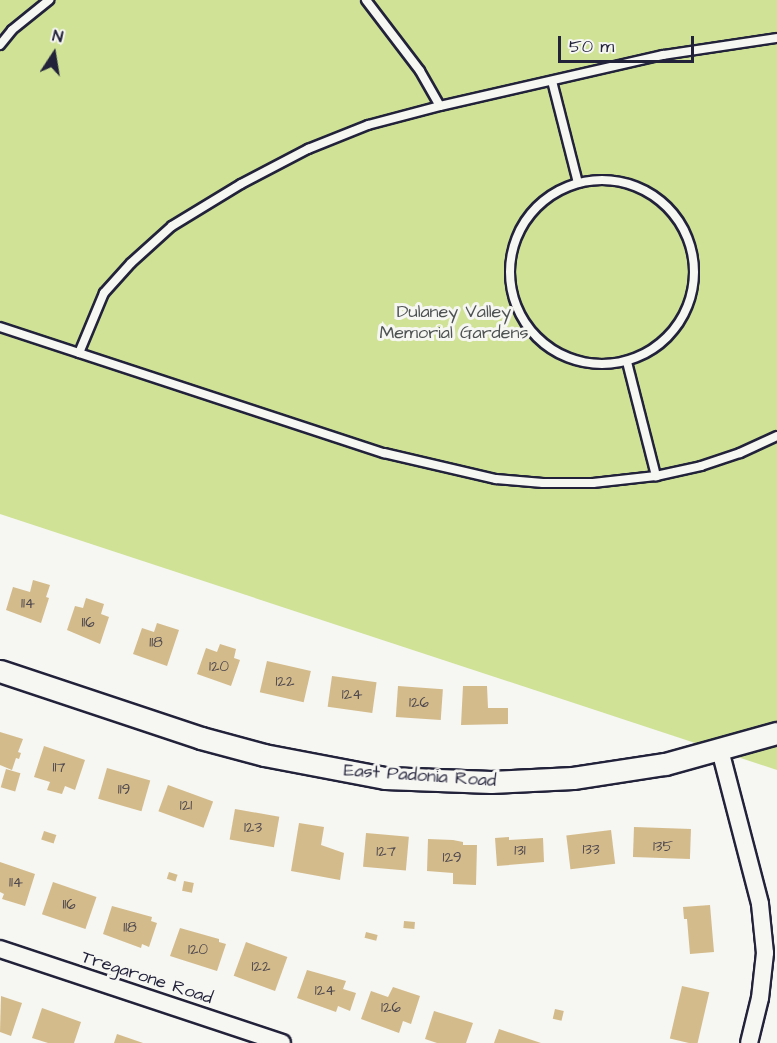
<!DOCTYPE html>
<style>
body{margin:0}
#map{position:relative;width:777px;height:1043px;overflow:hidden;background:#f6f6f2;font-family:"Architects Daughter",sans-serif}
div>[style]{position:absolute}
.green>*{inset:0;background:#cfe296}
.building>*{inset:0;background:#d4bb8b;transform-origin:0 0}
.roads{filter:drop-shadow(2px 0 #22223b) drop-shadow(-2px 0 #22223b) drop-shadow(0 2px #22223b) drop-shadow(0 -2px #22223b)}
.service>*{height:8px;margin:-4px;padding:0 4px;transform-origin:4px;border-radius:4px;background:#f6f6f2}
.service>.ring{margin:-4px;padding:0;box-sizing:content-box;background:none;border:8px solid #f6f6f2;border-radius:50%}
.minor>*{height:16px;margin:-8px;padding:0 8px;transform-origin:8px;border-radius:8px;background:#f6f6f2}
.tertiary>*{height:21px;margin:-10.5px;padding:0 10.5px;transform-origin:10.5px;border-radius:10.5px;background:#f6f6f2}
span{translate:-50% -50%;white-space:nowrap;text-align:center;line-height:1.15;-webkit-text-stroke:6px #f6f6f2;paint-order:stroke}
.number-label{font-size:15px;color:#4e484f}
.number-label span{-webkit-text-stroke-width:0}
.park-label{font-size:18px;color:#4d5252}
.street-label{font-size:18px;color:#22223b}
.north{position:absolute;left:24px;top:24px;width:60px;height:60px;-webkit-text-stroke:4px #f6f6f2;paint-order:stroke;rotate:12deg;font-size:16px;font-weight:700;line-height:24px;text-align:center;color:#22223b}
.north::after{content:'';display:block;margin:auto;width:21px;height:27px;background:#22223b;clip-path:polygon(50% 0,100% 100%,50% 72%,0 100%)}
.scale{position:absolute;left:558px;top:36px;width:136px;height:27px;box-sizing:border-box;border:3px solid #22223b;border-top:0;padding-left:8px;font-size:18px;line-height:21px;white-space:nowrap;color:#22223b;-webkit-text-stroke:4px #f6f6f2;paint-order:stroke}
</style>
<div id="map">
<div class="green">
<i style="clip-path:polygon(0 0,777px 0,777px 770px,0 514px)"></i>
</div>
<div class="building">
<i style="clip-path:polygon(33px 580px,50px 585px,46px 597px,49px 598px,41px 623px,6px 610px,13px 587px,30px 592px)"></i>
<i style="clip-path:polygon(86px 598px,104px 604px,101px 614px,109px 617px,100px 644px,67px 630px,75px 606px,83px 608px)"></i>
<i style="clip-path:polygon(157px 623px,179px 630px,167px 666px,133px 654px,142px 628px,154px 632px)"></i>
<i style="clip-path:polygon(220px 644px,236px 649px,234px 658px,240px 660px,231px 686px,197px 674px,206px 648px,217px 652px)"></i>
<i style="left:267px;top:661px;width:45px;height:32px;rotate:13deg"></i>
<i style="left:332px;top:676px;width:45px;height:31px;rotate:8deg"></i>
<i style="left:398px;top:686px;width:45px;height:31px;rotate:4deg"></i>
<i style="clip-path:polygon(463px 686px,487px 686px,488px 708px,508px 708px,508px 724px,461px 725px)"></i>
<i style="clip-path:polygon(0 732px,23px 739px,18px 752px,21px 753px,19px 759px,16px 758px,12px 770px,0 765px)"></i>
<i style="clip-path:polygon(44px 746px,85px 760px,75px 790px,65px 786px,62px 794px,47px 790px,50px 782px,34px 777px)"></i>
<i style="left:107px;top:768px;width:45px;height:32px;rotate:16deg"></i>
<i style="left:6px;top:769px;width:15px;height:19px;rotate:16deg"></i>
<i style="left:168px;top:785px;width:48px;height:28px;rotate:20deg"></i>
<i style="left:235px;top:809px;width:45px;height:31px;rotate:10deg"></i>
<i style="clip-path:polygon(299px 823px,324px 827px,321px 845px,344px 853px,340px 880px,291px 871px)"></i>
<i style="left:634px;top:827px;width:57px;height:30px;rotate:2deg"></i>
<i style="left:611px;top:830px;width:34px;height:45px;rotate:83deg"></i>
<i style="left:44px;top:831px;width:13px;height:9px;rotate:18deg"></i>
<i style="left:366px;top:833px;width:43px;height:34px;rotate:5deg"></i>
<i style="clip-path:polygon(509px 837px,509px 840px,543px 838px,544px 862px,497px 866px,495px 838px)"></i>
<i style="clip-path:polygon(428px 839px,453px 840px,463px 842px,463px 845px,477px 845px,476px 885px,453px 884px,453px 873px,427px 871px)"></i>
<i style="clip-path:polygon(0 862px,35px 874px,25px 906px,2px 899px,4px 894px,0 892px)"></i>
<i style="left:169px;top:872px;width:9px;height:7px;rotate:18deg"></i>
<i style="left:184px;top:881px;width:10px;height:10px;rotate:11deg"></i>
<i style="left:53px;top:882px;width:46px;height:34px;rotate:19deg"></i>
<i style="clip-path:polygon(710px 905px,714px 952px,690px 954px,687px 919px,684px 919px,683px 907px)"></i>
<i style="clip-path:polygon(112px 906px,152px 917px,151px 921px,157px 923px,149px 947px,142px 944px,141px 948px,103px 934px)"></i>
<i style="left:404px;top:921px;width:11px;height:7px;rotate:5deg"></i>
<i style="clip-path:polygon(180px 928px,219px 939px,219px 942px,226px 944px,217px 971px,170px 956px)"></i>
<i style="left:366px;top:932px;width:12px;height:6px;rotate:14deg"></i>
<i style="left:246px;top:942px;width:44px;height:36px;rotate:20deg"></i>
<i style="clip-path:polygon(307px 970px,346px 981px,343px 989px,356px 993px,350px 1011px,338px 1006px,336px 1012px,297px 998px)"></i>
<i style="left:682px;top:986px;width:28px;height:54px;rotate:13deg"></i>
<i style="clip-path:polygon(393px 987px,420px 996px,411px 1024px,403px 1021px,399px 1033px,361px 1019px,371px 991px,388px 997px)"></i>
<i style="clip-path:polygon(1px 996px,22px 1003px,11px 1036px,0 1032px)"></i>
<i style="clip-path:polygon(42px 1008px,81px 1022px,74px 1043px,48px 1043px,32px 1038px)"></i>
<i style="left:555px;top:1009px;width:9px;height:10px;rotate:13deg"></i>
<i style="clip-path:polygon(434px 1011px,473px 1023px,466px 1043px,437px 1043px,425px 1039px)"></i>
<i style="clip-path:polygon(499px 1029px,541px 1043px,494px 1043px)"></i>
<i style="clip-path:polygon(117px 1034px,143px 1043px,114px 1043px)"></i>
</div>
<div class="roads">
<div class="service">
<i style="left:366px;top:0;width:89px;rotate:52.7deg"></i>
<i style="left:420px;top:71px;width:40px;rotate:60.3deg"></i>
<i style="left:0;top:45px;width:19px;rotate:-51deg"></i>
<i style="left:12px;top:30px;width:48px;rotate:-39deg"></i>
<i style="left:552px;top:81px;width:105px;rotate:75.7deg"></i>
<i class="ring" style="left:510px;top:180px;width:176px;height:176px"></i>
<i style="left:0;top:327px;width:404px;rotate:18.2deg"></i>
<i style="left:384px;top:453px;width:115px;rotate:13.1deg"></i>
<i style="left:496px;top:479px;width:47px;rotate:4.9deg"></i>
<i style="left:543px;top:483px;width:50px"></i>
<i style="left:593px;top:483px;width:63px;rotate:-6.3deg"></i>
<i style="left:656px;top:476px;width:46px;rotate:-12.5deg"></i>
<i style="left:701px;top:466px;width:41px;rotate:-18.4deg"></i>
<i style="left:740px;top:453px;width:41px;rotate:-24.7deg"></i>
<i style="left:79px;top:353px;width:65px;rotate:-67.4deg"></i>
<i style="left:104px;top:293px;width:40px;rotate:-48deg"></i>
<i style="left:131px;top:263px;width:55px;rotate:-42.1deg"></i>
<i style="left:172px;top:226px;width:81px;rotate:-31.3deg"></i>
<i style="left:241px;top:184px;width:76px;rotate:-27.6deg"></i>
<i style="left:308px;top:149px;width:65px;rotate:-21.8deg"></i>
<i style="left:368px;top:125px;width:74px;rotate:-14.8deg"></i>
<i style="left:440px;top:106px;width:229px;rotate:-12.9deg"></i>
<i style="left:663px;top:55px;width:115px;rotate:-8.5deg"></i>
<i style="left:627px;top:362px;width:118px;rotate:75.7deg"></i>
</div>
<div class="minor">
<i style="left:720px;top:750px;width:159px;rotate:75.4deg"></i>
<i style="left:760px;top:904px;width:49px;rotate:84.2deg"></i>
<i style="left:765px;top:953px;width:45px;rotate:96.3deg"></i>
<i style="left:760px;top:998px;width:46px;rotate:103.7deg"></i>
<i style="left:0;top:949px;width:297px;rotate:18.4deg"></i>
</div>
<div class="tertiary">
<i style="left:0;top:671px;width:212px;rotate:18.4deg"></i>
<i style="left:201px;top:738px;width:65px;rotate:15.1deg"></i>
<i style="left:264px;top:755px;width:123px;rotate:10.8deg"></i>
<i style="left:385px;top:778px;width:106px;rotate:2.2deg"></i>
<i style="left:491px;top:782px;width:82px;rotate:-2.8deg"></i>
<i style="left:573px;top:778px;width:93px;rotate:-8.7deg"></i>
<i style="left:665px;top:764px;width:116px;rotate:-15.5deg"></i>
</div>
</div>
<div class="number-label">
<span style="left:28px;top:604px">114</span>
<span style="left:88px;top:623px">116</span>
<span style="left:156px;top:643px">118</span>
<span style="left:219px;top:667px">120</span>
<span style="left:285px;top:682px">122</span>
<span style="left:352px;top:695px">124</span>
<span style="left:419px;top:703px">126</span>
<span style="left:59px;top:768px">117</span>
<span style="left:124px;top:790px">119</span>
<span style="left:186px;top:806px">121</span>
<span style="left:253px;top:828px">123</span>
<span style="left:663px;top:847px">135</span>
<span style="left:591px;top:850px">133</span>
<span style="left:520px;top:851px">131</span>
<span style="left:386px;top:852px">127</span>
<span style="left:452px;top:858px">129</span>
<span style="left:16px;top:883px">114</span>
<span style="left:69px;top:905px">116</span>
<span style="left:130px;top:928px">118</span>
<span style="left:198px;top:950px">120</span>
<span style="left:261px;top:967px">122</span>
<span style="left:325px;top:991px">124</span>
<span style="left:391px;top:1008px">126</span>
</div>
<div class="park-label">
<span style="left:454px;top:323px">Dulaney Valley<br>Memorial Gardens</span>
</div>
<div class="street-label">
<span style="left:420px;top:776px;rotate:4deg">East Padonia Road</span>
<span style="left:147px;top:978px;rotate:18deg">Tregarone Road</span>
</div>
<div class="north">N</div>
<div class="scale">50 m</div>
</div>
